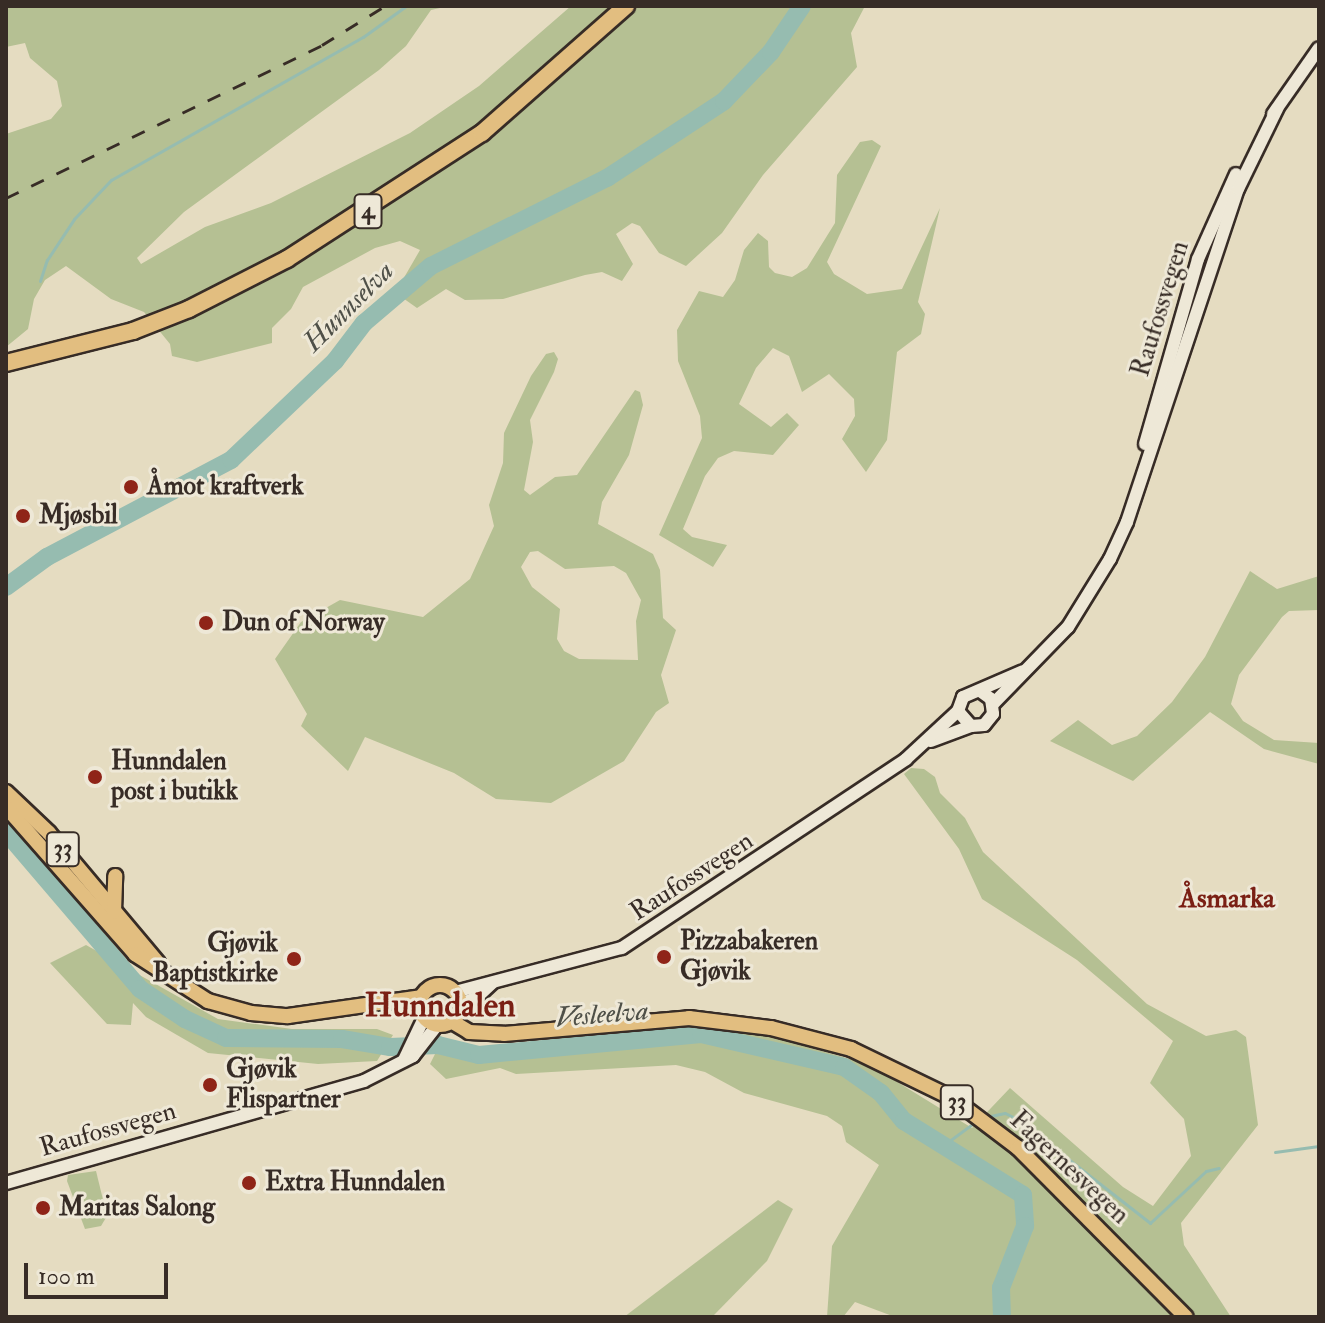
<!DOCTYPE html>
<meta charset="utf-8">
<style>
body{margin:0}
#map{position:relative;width:1325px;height:1323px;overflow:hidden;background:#e5dcc1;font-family:"IM FELL Double Pica",serif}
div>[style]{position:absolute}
.green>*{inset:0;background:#b5c093}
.stream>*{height:3px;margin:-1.5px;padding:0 1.5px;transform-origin:1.5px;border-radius:1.5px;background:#96bcb0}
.river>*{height:18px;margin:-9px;padding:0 9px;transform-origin:9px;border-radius:9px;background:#96bcb0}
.roads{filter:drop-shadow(2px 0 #372c26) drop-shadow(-2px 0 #372c26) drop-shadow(0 2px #372c26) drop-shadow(0 -2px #372c26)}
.secondary>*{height:12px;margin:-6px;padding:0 6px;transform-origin:6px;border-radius:6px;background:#eee8d7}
.primary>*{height:14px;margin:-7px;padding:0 7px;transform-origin:7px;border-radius:7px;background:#e2be80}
.primary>.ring{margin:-7px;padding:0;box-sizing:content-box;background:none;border:14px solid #e2be80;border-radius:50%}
.highway>*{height:16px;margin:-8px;padding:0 8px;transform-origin:8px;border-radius:8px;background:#e2be80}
.rail>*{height:3px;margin-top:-1.5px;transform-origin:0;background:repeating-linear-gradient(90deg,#372c26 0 14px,transparent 0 28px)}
.dots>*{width:22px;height:22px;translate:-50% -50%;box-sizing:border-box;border:4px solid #eee8d7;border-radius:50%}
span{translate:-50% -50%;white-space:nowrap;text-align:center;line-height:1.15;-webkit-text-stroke:6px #eee8d7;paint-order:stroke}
.shield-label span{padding:2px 6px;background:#eee8d7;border:2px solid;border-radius:6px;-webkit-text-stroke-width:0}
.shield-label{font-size:24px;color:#372c26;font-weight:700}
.street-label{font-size:26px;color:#372c26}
.poi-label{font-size:26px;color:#372c26;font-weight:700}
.left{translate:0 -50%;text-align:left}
.right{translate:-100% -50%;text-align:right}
.water-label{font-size:28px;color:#4f5048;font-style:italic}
.neighbourhood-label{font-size:28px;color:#7a1f14;font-weight:700}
.district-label{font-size:34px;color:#7a1f14;font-weight:700}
.frame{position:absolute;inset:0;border:8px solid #372c26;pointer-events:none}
.scale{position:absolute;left:24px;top:1263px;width:144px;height:36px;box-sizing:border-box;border:4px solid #372c26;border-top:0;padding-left:10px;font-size:24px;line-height:28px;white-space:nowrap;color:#372c26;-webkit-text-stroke:6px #eee8d7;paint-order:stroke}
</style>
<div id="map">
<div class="green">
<i style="clip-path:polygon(6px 6px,449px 6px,431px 10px,406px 46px,379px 70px,184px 212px,137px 258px,141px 264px,205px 227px,271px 203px,410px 133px,479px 86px,571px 6px,865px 6px,851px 33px,857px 67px,763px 175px,722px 233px,686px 266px,659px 253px,640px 226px,632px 223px,616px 234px,633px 264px,622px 281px,602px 272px,585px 275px,503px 299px,465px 300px,446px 289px,417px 308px,400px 296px,398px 288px,420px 250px,400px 241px,375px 248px,303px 287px,291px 309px,272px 328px,272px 343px,197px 362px,172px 356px,170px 344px,144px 312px,111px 299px,66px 266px,45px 280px,34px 299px,28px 329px,6px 347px,6px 134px,51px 119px,62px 106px,57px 81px,30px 58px,25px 43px,6px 47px)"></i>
<i style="clip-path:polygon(872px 140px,881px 146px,827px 262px,834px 274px,867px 294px,902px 289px,940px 208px,918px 302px,925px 314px,921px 334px,897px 352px,887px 440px,866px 472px,842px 439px,855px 416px,854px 399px,829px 374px,802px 392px,789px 356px,773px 348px,756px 368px,739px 404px,771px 427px,787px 413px,799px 425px,773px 455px,734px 451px,718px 458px,705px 476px,683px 529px,692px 537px,727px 545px,713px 567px,659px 535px,702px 438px,700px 416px,678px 361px,677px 330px,699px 291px,723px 297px,735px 280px,744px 250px,758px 233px,768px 241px,769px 267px,775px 273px,792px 277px,807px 268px,835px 223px,837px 175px,860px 142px)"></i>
<i style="clip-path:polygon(evenodd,554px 352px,558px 359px,554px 372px,530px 420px,533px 442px,524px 490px,530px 495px,555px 477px,577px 475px,635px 390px,640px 392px,643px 405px,629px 455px,602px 502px,598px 524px,653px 554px,660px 570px,663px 618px,676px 630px,661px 675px,669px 703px,656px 712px,624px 761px,551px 803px,496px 799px,454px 773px,365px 737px,348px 771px,301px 726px,307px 714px,275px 659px,301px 622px,340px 600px,423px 617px,470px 579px,494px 526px,489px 505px,503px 463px,504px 433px,531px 376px,546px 354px,554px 352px,538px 551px,565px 569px,614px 566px,626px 573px,641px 600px,636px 621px,638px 660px,579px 659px,564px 651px,557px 639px,560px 609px,532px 587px,521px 567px,530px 552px,538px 551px)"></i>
<i style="clip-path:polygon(1250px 571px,1277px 589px,1319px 576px,1319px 610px,1289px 611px,1282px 617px,1239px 675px,1231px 704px,1243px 721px,1274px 740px,1319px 743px,1319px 764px,1264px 749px,1210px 712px,1133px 781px,1050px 741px,1078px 720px,1112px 745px,1137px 736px,1172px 702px,1205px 657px)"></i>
<i style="clip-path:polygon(911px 768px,924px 769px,935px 777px,940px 793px,965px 818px,983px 852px,1147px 1004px,1206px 1036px,1236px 1030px,1246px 1037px,1258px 1125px,1181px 1223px,1184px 1245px,1231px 1317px,895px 1317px,855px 1302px,843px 1317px,827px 1317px,832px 1246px,879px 1165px,846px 1142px,842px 1126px,827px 1116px,744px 1093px,705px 1072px,676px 1065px,516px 1074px,500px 1068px,446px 1079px,430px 1064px,437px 1050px,462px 1057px,613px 1047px,635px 1027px,701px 1025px,750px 1031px,868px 1064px,972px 1128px,1010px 1088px,1123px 1187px,1153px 1206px,1191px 1156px,1184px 1119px,1150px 1083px,1173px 1041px,1077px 960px,982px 899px,959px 849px,904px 774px)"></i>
<i style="clip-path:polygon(86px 945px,218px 1019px,292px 1029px,377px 1029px,393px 1035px,377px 1061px,318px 1064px,208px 1053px,146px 1017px,133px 1003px,131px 1025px,107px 1024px,50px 963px)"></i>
<i style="clip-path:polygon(96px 1171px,107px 1216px,101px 1226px,85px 1229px,67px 1181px,68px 1175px)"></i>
<i style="clip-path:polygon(778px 1200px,793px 1209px,767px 1261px,714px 1315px,624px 1317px)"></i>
</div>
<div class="stream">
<i style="left:40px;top:281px;width:22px;rotate:-72deg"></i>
<i style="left:47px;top:260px;width:49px;rotate:-56.6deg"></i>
<i style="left:74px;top:219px;width:54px;rotate:-46.5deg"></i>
<i style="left:111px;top:180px;width:290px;rotate:-29.6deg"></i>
<i style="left:363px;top:37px;width:53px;rotate:-35.8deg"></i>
<i style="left:986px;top:1117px;width:19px;rotate:-12deg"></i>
<i style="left:1005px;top:1113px;width:13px;rotate:27deg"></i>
<i style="left:1017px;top:1119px;width:169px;rotate:38deg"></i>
<i style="left:1150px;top:1223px;width:76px;rotate:-42.9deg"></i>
<i style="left:1206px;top:1171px;width:13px;rotate:-13deg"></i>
<i style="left:941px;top:1147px;width:42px;rotate:-36.3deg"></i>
<i style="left:1275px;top:1152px;width:44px;rotate:-7.8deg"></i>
</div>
<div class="river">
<i style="left:6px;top:587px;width:51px;rotate:-36.2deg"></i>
<i style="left:47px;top:557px;width:208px;rotate:-27.8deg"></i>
<i style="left:231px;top:460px;width:144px;rotate:-43.6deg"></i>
<i style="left:335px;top:361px;width:48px;rotate:-52.7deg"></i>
<i style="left:364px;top:323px;width:88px;rotate:-40.4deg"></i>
<i style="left:431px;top:266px;width:197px;rotate:-26.6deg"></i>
<i style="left:607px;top:178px;width:140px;rotate:-33.3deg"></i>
<i style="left:724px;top:101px;width:68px;rotate:-46.2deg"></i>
<i style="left:771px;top:52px;width:55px;rotate:-56deg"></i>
<i style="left:6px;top:832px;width:206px;rotate:49.5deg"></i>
<i style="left:140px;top:989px;width:54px;rotate:33.7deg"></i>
<i style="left:185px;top:1019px;width:45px;rotate:24.9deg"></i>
<i style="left:226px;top:1038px;width:116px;rotate:0.5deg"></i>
<i style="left:342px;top:1039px;width:49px;rotate:9.5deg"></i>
<i style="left:390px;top:1047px;width:48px;rotate:-2.4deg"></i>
<i style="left:438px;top:1045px;width:42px;rotate:13.7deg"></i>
<i style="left:479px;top:1055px;width:223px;rotate:-5.4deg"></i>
<i style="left:701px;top:1034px;width:147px;rotate:13deg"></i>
<i style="left:844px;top:1067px;width:45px;rotate:35.1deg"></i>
<i style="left:881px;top:1093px;width:36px;rotate:51deg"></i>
<i style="left:904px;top:1121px;width:140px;rotate:31.9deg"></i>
<i style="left:1023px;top:1195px;width:31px;rotate:86deg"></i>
<i style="left:1025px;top:1226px;width:66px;rotate:111.2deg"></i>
<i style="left:1001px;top:1288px;width:29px;rotate:88deg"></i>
</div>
<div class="roads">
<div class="secondary">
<i style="left:1273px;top:114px;width:80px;rotate:-55.1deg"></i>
<i style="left:1145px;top:444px;width:192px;rotate:-74deg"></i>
<i style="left:1198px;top:259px;width:93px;rotate:-65.9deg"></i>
<i style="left:980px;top:691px;width:14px;rotate:36deg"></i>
<i style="left:991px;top:699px;width:15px;rotate:82deg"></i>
<i style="left:993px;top:714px;width:14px;rotate:129deg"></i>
<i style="left:984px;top:725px;width:13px;rotate:176deg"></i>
<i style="left:971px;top:726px;width:20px;rotate:-131deg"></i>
<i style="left:958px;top:711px;width:15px;rotate:-70deg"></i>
<i style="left:963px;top:697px;width:65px;rotate:-23.4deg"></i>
<i style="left:993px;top:704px;width:107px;rotate:-45.8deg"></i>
<i style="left:1068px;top:627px;width:80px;rotate:-58.3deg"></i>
<i style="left:1110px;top:559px;width:41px;rotate:-65.3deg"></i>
<i style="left:1127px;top:522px;width:351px;rotate:-71.6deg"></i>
<i style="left:1238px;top:189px;width:89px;rotate:-64deg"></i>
<i style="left:931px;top:741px;width:43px;rotate:-20.6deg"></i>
<i style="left:455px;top:992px;width:173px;rotate:-14.8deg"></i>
<i style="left:622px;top:948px;width:341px;rotate:-33.6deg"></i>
<i style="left:906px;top:759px;width:71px;rotate:-42.7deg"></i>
<i style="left:460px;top:1004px;width:17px;rotate:-21deg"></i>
<i style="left:476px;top:998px;width:22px;rotate:-43deg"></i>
<i style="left:404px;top:1060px;width:47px;rotate:-64.5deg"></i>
<i style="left:6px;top:1183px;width:372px;rotate:-15.9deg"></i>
<i style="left:364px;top:1081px;width:55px;rotate:-27deg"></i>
<i style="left:413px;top:1056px;width:39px;rotate:-52deg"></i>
</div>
<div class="primary">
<i style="left:6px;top:792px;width:59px;rotate:43.6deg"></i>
<i style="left:49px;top:833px;width:170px;rotate:50deg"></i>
<i style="left:6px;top:807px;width:196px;rotate:48.7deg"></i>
<i style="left:135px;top:954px;width:87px;rotate:32.8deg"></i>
<i style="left:208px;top:1001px;width:45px;rotate:15.6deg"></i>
<i style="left:251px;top:1013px;width:37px;rotate:5deg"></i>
<i style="left:288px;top:1016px;width:134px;rotate:-8.1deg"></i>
<i style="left:114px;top:912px;width:36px;rotate:-88deg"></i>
<i class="ring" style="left:420px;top:985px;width:26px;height:26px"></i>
<i style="left:451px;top:1021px;width:21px;rotate:31deg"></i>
<i style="left:469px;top:1032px;width:35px;rotate:3deg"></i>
<i style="left:504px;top:1034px;width:186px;rotate:-4.9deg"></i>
<i style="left:689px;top:1018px;width:83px;rotate:7deg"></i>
<i style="left:771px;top:1028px;width:83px;rotate:14.7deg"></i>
<i style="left:851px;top:1049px;width:112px;rotate:25.9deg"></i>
<i style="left:952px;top:1098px;width:83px;rotate:37.1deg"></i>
<i style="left:1018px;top:1148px;width:238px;rotate:45.2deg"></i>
</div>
<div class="highway">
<i style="left:6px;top:363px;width:131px;rotate:-14.1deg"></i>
<i style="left:133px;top:331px;width:60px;rotate:-21.4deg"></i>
<i style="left:189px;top:309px;width:110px;rotate:-27deg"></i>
<i style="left:287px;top:259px;width:232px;rotate:-32.9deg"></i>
<i style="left:482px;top:133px;width:192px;rotate:-41.4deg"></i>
</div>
</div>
<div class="rail">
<i style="left:6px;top:198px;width:351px;rotate:-25.8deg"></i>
<i style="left:322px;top:45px;width:74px;rotate:-31.8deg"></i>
</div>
<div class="dots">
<i style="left:131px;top:487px;background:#8f2418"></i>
<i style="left:23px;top:516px;background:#8f2418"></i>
<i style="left:206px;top:623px;background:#8f2418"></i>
<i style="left:95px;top:777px;background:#8f2418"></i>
<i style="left:664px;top:957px;background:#8f2418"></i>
<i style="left:294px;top:959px;background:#8f2418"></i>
<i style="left:210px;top:1085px;background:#8f2418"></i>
<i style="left:249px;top:1183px;background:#8f2418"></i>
<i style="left:43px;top:1208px;background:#8f2418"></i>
</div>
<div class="shield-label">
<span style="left:368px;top:211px">4</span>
<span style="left:63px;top:849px">33</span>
<span style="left:957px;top:1102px">33</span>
</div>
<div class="street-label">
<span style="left:1161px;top:309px;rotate:-73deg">Raufossvegen</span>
<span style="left:692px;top:877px;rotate:-33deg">Raufossvegen</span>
<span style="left:108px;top:1130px;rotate:-16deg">Raufossvegen</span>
<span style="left:1069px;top:1168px;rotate:43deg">Fagernesvegen</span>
</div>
<div class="poi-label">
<span class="left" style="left:147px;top:487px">Åmot kraftverk</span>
<span class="left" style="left:39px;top:516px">Mjøsbil</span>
<span class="left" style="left:222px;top:623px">Dun of Norway</span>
<span class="left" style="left:111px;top:777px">Hunndalen<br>post i butikk</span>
<span class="left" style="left:680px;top:957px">Pizzabakeren<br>Gjøvik</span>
<span class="right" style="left:278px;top:959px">Gjøvik<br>Baptistkirke</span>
<span class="left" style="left:226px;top:1085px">Gjøvik<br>Flispartner</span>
<span class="left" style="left:265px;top:1183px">Extra Hunndalen</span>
<span class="left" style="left:59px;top:1208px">Maritas Salong</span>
</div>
<div class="water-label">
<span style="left:349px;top:307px;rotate:-45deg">Hunnselva</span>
<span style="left:602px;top:1015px;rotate:-5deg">Vesleelva</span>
</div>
<div class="neighbourhood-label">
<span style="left:1227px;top:899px">Åsmarka</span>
</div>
<div class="district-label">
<span style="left:440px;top:1006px">Hunndalen</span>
</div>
<div class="frame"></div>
<div class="scale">100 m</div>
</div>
